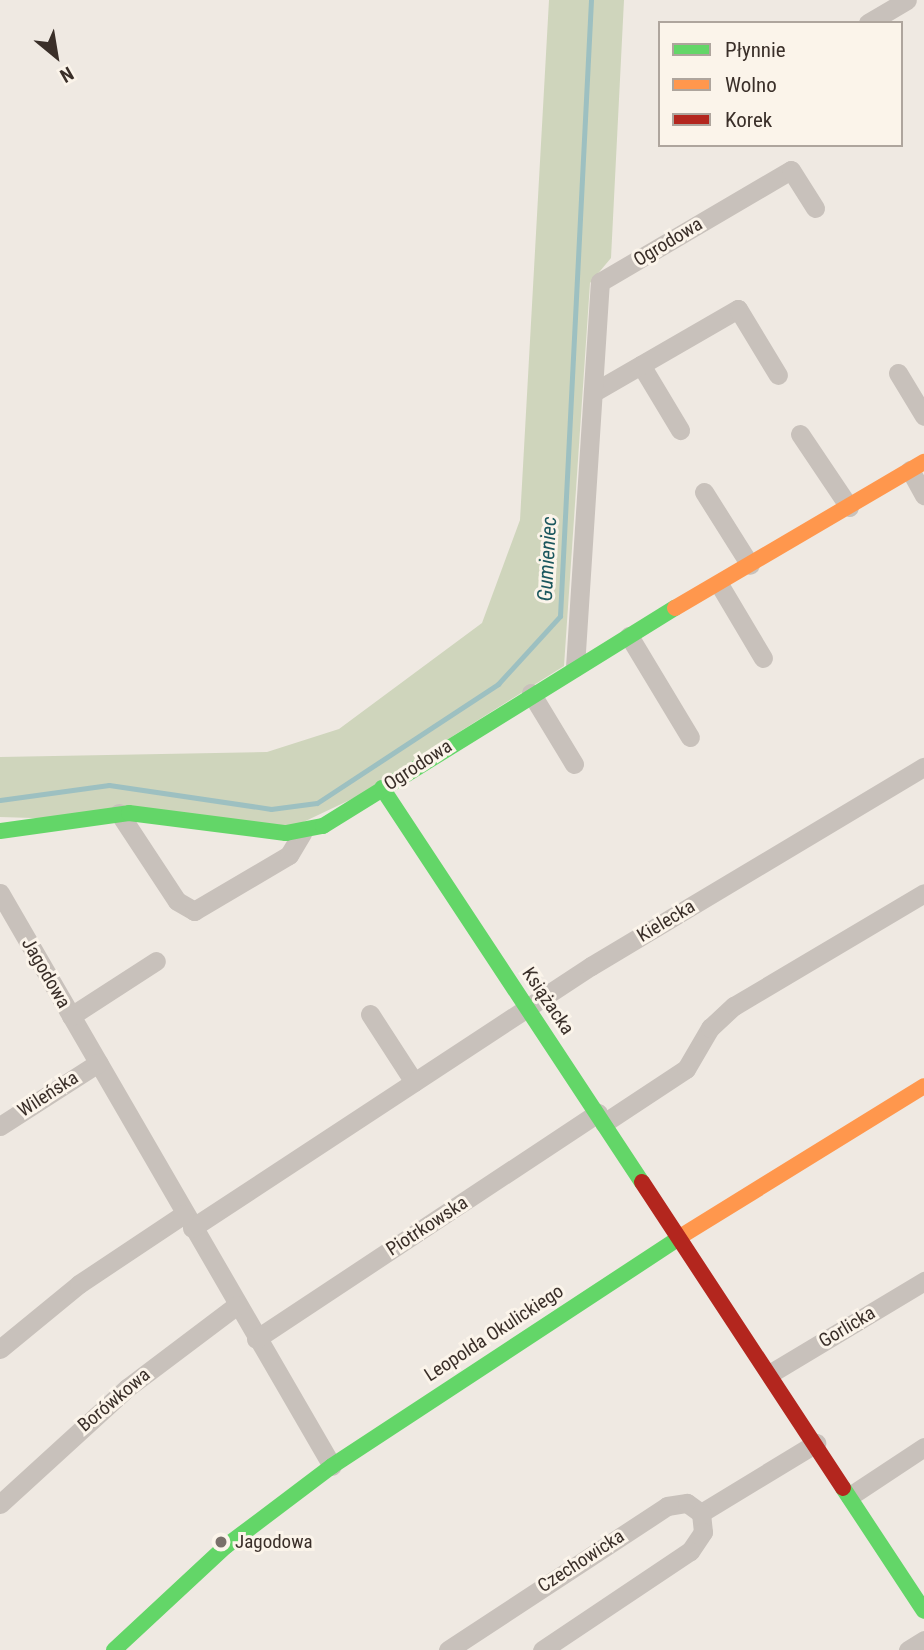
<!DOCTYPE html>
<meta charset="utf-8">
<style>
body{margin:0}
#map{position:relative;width:924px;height:1650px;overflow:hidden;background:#efe9e2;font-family:"Roboto Condensed",sans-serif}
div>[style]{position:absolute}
.green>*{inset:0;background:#cfd5bc}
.stream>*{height:5px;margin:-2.5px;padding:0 2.5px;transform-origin:2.5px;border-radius:2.5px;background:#9dc0c1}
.street>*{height:19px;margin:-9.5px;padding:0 9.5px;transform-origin:9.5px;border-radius:9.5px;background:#c8c1bb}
.fast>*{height:16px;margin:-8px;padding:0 8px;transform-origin:8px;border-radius:8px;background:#63d668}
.slow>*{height:16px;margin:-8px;padding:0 8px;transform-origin:8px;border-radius:8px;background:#ff974d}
.jam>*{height:16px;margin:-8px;padding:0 8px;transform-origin:8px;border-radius:8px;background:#b3261e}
.dots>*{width:19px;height:19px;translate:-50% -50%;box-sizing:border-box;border:4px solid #fbf4ea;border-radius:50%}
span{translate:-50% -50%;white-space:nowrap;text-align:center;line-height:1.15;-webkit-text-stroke:6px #fbf4ea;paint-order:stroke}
.street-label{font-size:19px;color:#3a2f29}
.poi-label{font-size:19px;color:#3a2f29}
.left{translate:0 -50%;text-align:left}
.water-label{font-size:21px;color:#1b575e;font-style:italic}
.legend{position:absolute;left:658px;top:21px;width:245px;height:126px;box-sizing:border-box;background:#fbf4ea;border:2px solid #aea59d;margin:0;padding:9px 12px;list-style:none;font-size:21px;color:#3a2f29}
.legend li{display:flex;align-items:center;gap:14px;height:35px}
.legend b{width:35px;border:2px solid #aea59d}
.north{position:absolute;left:21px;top:21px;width:70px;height:70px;-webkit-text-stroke:5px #fbf4ea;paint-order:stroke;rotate:150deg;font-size:19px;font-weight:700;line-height:28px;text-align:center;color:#3a2f29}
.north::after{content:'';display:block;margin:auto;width:24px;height:32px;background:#3a2f29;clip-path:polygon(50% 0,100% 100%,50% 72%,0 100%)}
</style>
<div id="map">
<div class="green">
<i style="clip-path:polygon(549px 0,624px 0,611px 258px,590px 283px,564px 666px,356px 797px,295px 826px,0 817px,0 757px,267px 752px,339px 729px,482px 623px,520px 520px)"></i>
</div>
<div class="stream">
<i style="left:0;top:800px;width:110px;rotate:-7.8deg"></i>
<i style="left:109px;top:785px;width:164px;rotate:8.4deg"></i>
<i style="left:271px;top:809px;width:46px;rotate:-7.4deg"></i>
<i style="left:317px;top:803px;width:217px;rotate:-33.3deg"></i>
<i style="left:498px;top:684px;width:92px;rotate:-47.6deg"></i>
<i style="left:560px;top:616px;width:617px;rotate:-87.12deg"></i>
</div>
<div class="street">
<i style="left:868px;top:23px;width:45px;rotate:-30.5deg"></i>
<i style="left:641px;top:365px;width:76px;rotate:59deg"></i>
<i style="left:898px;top:373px;width:50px;rotate:58.8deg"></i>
<i style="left:594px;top:392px;width:166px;rotate:-30deg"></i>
<i style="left:738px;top:309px;width:77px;rotate:58.8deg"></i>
<i style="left:800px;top:434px;width:88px;rotate:56.1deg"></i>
<i style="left:910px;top:470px;width:29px;rotate:61deg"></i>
<i style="left:704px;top:492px;width:86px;rotate:57.8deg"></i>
<i style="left:719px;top:584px;width:86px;rotate:59.3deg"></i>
<i style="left:629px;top:636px;width:118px;rotate:58.9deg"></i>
<i style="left:575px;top:667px;width:386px;rotate:-86.3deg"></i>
<i style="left:600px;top:282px;width:221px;rotate:-30.4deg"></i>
<i style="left:791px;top:170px;width:45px;rotate:57.7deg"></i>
<i style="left:531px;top:693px;width:83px;rotate:58.8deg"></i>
<i style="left:119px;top:813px;width:105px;rotate:56.6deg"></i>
<i style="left:177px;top:901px;width:20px;rotate:30deg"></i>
<i style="left:194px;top:911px;width:110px;rotate:-30.5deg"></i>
<i style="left:289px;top:855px;width:26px;rotate:-59deg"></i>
<i style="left:0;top:893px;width:662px;rotate:59.91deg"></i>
<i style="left:370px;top:1014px;width:81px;rotate:57.1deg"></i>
<i style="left:71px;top:1016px;width:101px;rotate:-32.9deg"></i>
<i style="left:604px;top:1123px;width:98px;rotate:-33.4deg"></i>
<i style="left:686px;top:1069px;width:48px;rotate:-59.7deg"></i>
<i style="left:710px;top:1028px;width:33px;rotate:-43deg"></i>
<i style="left:734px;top:1006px;width:221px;rotate:-30.7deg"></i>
<i style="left:0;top:1126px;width:117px;rotate:-32.7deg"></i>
<i style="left:192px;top:1228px;width:477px;rotate:-33.3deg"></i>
<i style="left:591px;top:966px;width:388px;rotate:-30.9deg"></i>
<i style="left:256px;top:1339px;width:410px;rotate:-33.5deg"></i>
<i style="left:0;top:1349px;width:102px;rotate:-39.4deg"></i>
<i style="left:79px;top:1284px;width:126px;rotate:-33.7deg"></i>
<i style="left:771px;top:1373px;width:179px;rotate:-31deg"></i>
<i style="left:850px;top:1496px;width:89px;rotate:-33.5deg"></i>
<i style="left:0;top:1504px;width:172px;rotate:-42.4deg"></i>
<i style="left:127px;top:1388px;width:138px;rotate:-37deg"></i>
<i style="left:701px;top:1513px;width:135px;rotate:-31.3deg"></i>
<i style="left:448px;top:1650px;width:262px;rotate:-33.3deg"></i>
<i style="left:667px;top:1506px;width:20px;rotate:-9deg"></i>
<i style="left:687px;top:1503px;width:17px;rotate:36deg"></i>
<i style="left:701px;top:1513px;width:19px;rotate:84deg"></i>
<i style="left:703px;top:1532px;width:23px;rotate:124deg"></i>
<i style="left:690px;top:1551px;width:178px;rotate:146.2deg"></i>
<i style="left:908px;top:1650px;width:19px;rotate:-32deg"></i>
</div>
<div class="fast">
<i style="left:382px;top:788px;width:472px;rotate:56.6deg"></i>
<i style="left:0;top:831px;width:130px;rotate:-7.9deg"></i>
<i style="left:129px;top:813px;width:158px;rotate:7.3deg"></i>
<i style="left:286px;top:833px;width:38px;rotate:-11deg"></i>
<i style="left:323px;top:826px;width:414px;rotate:-31.8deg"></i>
<i style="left:843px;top:1488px;width:147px;rotate:56.6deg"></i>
<i style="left:114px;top:1650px;width:153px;rotate:-42.9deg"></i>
<i style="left:226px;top:1546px;width:133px;rotate:-37deg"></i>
<i style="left:332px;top:1466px;width:420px;rotate:-33.3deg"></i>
</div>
<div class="slow">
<i style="left:675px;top:608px;width:289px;rotate:-30.4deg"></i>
<i style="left:683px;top:1235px;width:283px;rotate:-31.7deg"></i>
</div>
<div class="jam">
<i style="left:642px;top:1182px;width:366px;rotate:56.7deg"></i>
</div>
<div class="dots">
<i style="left:221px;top:1542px;background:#79706a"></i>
</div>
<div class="street-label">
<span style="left:668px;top:242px;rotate:-31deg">Ogrodowa</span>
<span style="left:418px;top:765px;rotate:-33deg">Ogrodowa</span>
<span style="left:666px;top:921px;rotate:-31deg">Kielecka</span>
<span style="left:46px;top:973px;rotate:60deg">Jagodowa</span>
<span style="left:548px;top:1001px;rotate:56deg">Książacka</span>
<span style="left:48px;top:1094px;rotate:-33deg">Wileńska</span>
<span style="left:427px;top:1226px;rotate:-33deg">Piotrkowska</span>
<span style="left:847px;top:1327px;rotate:-31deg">Gorlicka</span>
<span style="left:494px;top:1333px;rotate:-33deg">Leopolda Okulickiego</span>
<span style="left:114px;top:1400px;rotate:-40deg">Borówkowa</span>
<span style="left:581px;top:1561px;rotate:-33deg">Czechowicka</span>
</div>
<div class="poi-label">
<span class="left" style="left:235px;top:1542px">Jagodowa</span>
</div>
<div class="water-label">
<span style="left:547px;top:559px;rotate:-87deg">Gumieniec</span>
</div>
<ul class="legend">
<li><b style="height:9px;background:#63d668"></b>Płynnie</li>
<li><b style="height:9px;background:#ff974d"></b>Wolno</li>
<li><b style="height:9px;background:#b3261e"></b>Korek</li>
</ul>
<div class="north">N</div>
</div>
